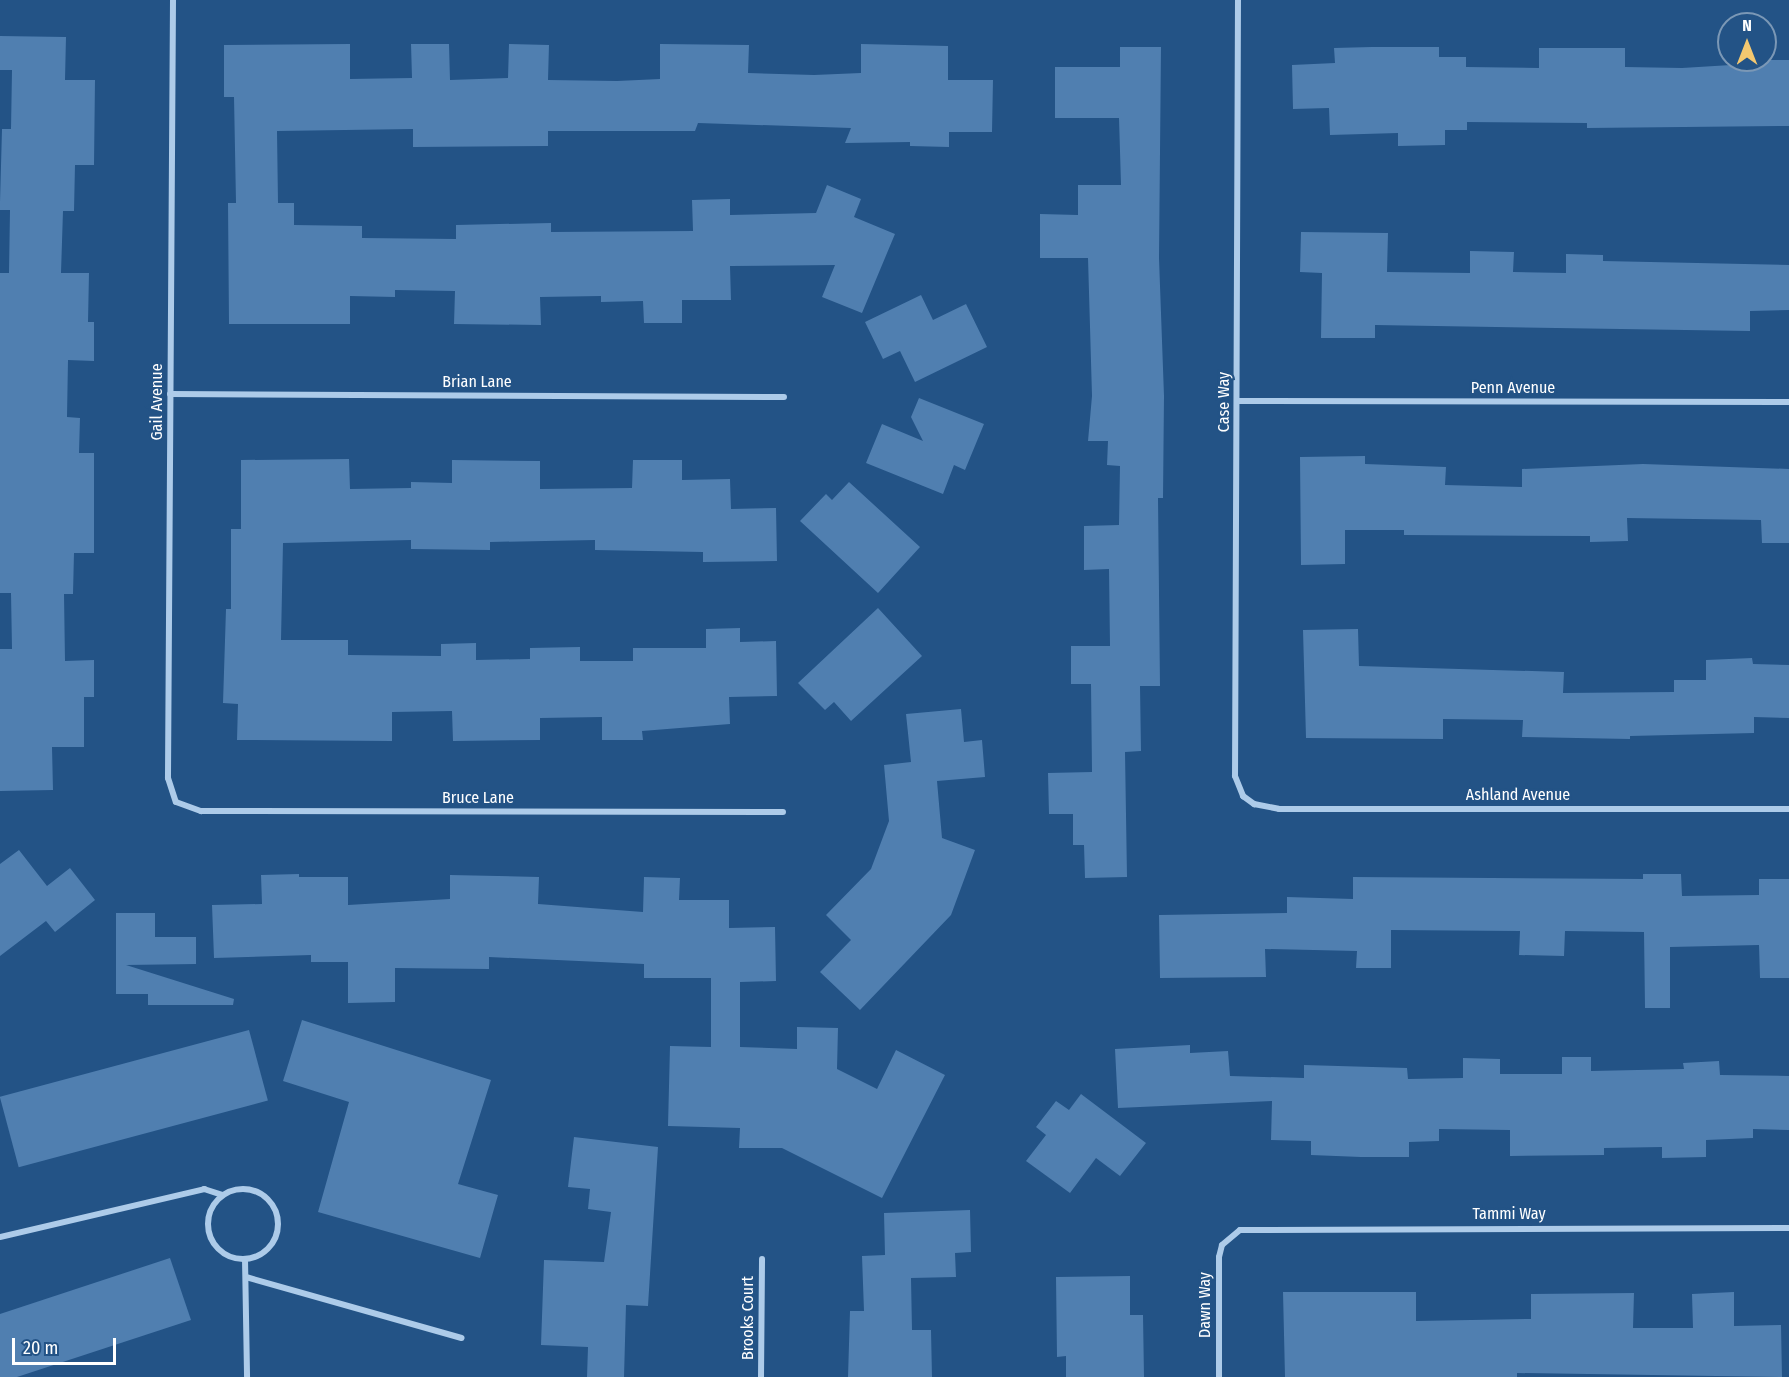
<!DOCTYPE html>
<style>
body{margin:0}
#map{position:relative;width:1789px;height:1377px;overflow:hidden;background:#235386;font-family:"Fira Sans Condensed",sans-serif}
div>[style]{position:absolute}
.building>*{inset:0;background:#507fb0;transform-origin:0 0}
.minor>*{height:6px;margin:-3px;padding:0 3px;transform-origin:3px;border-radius:3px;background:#adcbe9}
.minor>.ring{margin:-3px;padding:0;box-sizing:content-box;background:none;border:6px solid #adcbe9;border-radius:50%}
span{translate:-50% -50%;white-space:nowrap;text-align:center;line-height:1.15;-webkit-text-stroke:4.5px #235386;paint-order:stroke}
.street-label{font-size:16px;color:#fff}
.north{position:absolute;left:1717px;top:12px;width:60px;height:60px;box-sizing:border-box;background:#235386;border:2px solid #7b98b6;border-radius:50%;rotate:0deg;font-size:16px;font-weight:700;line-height:24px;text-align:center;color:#fff}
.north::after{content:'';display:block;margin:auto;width:21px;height:27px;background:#f4c870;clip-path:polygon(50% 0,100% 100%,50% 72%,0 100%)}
.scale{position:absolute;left:12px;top:1338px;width:104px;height:27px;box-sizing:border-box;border:3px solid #fff;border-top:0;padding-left:8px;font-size:18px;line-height:21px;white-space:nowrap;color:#fff;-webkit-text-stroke:4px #235386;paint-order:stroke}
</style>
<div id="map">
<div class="building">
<i style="clip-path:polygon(0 36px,66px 37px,65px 80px,95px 80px,94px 165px,75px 165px,74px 211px,63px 211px,61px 273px,89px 273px,88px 322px,94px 322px,94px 361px,68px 360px,67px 417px,80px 418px,79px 453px,94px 453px,94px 553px,74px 553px,73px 594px,64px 594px,65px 661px,94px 660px,94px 697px,84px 697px,84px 747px,52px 747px,53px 790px,0 791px,0 649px,12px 649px,11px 593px,0 593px,0 273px,9px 273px,10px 210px,0 210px,0 202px,2px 129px,11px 129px,12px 70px,0 70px)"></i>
<i style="clip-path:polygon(350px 44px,350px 79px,412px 78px,411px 44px,449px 44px,450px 80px,508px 78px,509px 44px,549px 45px,548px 80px,617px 81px,660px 79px,660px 44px,749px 45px,748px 73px,814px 75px,861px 73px,861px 44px,948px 46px,948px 80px,993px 80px,992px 132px,949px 132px,949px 147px,910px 146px,910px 142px,845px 143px,851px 128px,698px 123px,695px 131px,548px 131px,548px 146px,413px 147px,413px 129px,277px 131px,278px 203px,294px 203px,294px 225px,362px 226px,362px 238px,456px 239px,456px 225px,551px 223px,551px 232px,693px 231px,692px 200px,730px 199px,730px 215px,816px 213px,827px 185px,861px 199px,854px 217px,895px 234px,862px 313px,822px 297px,835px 265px,730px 266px,731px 300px,682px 300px,682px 323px,644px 323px,643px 301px,601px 302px,601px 296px,540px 297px,541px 325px,454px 324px,455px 291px,395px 290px,395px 297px,350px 296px,350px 324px,229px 324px,228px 203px,236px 203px,234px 97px,224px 97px,224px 45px)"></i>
<i style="clip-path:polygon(1120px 47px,1161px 47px,1159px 258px,1164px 396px,1163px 498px,1158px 498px,1160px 686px,1140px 686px,1141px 751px,1125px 752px,1127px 877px,1085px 878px,1084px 845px,1073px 845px,1073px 814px,1049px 814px,1048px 773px,1092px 772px,1091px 684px,1071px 684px,1071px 646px,1110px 646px,1109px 569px,1084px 570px,1084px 526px,1119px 525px,1120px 466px,1107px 465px,1108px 441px,1088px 441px,1092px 396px,1088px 258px,1040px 258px,1040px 214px,1078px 215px,1078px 185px,1121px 185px,1119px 118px,1055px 118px,1055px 67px,1120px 67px)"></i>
<i style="clip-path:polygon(1372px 47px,1439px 47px,1439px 57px,1466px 57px,1466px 67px,1539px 68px,1539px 48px,1625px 48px,1625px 67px,1682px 68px,1731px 65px,1731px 60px,1789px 60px,1789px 126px,1587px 128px,1587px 123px,1467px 122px,1467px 130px,1445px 130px,1445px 145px,1398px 146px,1398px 133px,1330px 135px,1329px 108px,1293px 109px,1292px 65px,1335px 63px,1334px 48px)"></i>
<i style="clip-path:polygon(1301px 232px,1388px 233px,1387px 272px,1470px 273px,1470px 251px,1514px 252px,1513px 272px,1566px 273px,1566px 254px,1603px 255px,1603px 261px,1789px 265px,1789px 310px,1750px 311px,1750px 331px,1375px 325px,1375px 338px,1321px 338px,1322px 273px,1300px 272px)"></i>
<i style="clip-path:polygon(921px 295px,933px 320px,966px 304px,987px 347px,915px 382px,900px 351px,883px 359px,865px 322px)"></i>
<i style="clip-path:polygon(919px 398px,984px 424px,965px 470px,954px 465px,943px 494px,866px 463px,882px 424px,923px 441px,911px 417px)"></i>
<i style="clip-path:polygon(1365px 456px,1365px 464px,1446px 467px,1445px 485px,1522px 487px,1522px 469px,1643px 464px,1789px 469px,1789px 543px,1762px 543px,1761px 520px,1627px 518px,1628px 541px,1590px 542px,1590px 536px,1404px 535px,1404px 530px,1345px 530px,1345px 564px,1301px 565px,1300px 457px)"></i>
<i style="clip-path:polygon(349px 459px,350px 489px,411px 488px,411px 482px,452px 483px,452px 460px,540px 461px,540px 489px,632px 488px,633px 460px,682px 460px,682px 480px,730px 479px,731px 509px,776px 508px,777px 561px,703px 562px,703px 552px,595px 550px,595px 540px,490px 542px,490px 550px,411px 549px,411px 540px,283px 543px,281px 640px,348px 640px,348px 655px,441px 656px,441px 644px,476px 643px,476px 660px,530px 659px,530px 648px,580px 647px,580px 661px,633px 661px,633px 648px,706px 648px,706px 629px,740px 628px,740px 642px,776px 641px,777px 696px,729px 697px,730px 724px,642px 731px,643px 740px,602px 740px,602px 717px,540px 718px,540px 740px,453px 741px,452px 711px,392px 712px,392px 741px,237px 740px,238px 704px,223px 703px,226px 609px,231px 609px,231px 529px,241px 529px,241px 460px)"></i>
<i style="clip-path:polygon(849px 482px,920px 547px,878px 593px,800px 521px,826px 494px,832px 500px)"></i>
<i style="clip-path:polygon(878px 608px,922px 656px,851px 721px,834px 702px,825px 710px,798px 683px)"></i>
<i style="clip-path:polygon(1358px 629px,1359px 666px,1564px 672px,1563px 693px,1674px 692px,1674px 680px,1706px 680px,1706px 660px,1752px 658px,1753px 664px,1789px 665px,1789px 718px,1754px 717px,1754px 733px,1630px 736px,1630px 739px,1522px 737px,1523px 720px,1443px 719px,1443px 739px,1306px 738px,1303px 630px)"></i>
<i style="clip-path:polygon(961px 709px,964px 742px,982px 740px,985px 777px,937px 781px,942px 838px,975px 850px,951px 915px,860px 1010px,820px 972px,851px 940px,826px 915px,871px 869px,889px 821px,884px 765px,911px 762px,906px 714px)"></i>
<i style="clip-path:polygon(19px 850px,47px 886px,70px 868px,95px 900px,55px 932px,46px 921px,0 956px,0 864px)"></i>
<i style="clip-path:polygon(299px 874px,299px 877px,348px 877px,348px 905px,450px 899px,450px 875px,539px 877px,538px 904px,643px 912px,644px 877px,680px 878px,679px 900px,729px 900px,729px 928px,775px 927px,776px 981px,740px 982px,740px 1047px,797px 1049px,797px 1027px,838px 1028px,837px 1069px,877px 1089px,896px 1050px,945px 1075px,882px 1198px,782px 1148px,739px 1148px,740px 1128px,668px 1126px,670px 1046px,711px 1047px,711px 978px,644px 978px,644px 964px,489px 957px,489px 969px,395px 968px,395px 1002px,348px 1003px,348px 962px,311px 962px,311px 955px,214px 958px,212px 905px,262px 904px,261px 875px)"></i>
<i style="clip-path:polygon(1643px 874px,1681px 874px,1682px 896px,1759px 895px,1759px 879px,1789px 879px,1789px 978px,1760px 978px,1759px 945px,1670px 947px,1670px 1008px,1645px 1008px,1644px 932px,1565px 931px,1564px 956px,1519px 955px,1520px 931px,1391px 930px,1391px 968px,1356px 968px,1357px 951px,1265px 949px,1266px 977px,1160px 978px,1159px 915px,1287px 913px,1287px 897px,1353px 899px,1353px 877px,1643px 879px)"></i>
<i style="clip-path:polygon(116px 913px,155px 913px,155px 937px,196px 937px,196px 964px,126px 965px,234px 999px,233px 1005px,148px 1005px,148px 994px,116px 994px)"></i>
<i style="clip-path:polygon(302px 1020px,491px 1080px,458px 1184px,498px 1195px,480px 1258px,318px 1212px,349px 1102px,283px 1081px)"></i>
<i style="left:249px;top:1030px;width:73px;height:258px;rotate:75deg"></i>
<i style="clip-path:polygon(1190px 1045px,1190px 1053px,1228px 1051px,1230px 1076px,1304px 1078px,1304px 1065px,1407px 1068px,1408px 1079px,1463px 1078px,1463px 1058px,1500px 1059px,1500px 1074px,1562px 1074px,1562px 1057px,1591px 1057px,1591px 1071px,1684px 1069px,1683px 1063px,1719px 1061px,1720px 1075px,1789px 1076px,1789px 1130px,1753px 1129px,1753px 1138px,1706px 1140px,1706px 1157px,1662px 1158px,1662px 1147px,1604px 1148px,1604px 1155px,1510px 1156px,1510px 1130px,1439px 1129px,1439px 1141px,1409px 1142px,1409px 1157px,1361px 1157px,1311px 1155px,1311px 1141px,1271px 1140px,1272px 1101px,1118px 1108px,1115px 1049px)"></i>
<i style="clip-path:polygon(1081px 1094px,1146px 1143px,1120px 1176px,1096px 1158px,1070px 1193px,1026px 1161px,1046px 1135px,1036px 1127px,1056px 1101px,1069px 1110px)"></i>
<i style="clip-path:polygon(574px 1137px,658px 1147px,648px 1306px,626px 1305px,624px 1377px,587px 1377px,588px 1347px,541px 1345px,544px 1260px,604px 1262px,611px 1212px,588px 1209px,590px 1189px,568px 1187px)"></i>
<i style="clip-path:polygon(970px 1210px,971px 1252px,955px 1253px,956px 1277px,911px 1278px,912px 1330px,931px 1330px,932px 1377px,848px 1377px,850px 1311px,864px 1311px,862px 1256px,885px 1255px,884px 1213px)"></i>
<i style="clip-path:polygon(170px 1258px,191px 1320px,17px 1377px,0 1377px,0 1314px)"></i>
<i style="clip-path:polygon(1130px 1276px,1130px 1315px,1143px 1315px,1144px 1377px,1066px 1377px,1066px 1356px,1057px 1357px,1056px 1277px)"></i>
<i style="clip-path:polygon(1283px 1292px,1416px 1292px,1416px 1321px,1531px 1319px,1531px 1294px,1634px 1293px,1633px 1328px,1693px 1328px,1692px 1294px,1734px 1292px,1734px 1326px,1781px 1325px,1782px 1377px,1517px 1373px,1517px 1377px,1285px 1377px)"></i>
</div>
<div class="minor">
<i style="left:173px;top:0;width:778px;rotate:90.37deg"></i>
<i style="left:168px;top:778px;width:25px;rotate:72deg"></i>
<i style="left:176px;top:802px;width:27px;rotate:20deg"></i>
<i style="left:201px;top:811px;width:582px;rotate:0.1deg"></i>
<i style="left:1238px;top:0;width:776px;rotate:90.22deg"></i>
<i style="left:1235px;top:776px;width:22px;rotate:68deg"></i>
<i style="left:1243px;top:796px;width:14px;rotate:36deg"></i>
<i style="left:1254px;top:804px;width:25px;rotate:11deg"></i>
<i style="left:1279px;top:809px;width:510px"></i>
<i style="left:170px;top:394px;width:614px;rotate:0.28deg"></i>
<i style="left:1238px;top:401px;width:551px;rotate:0.1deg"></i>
<i class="ring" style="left:208px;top:1189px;width:64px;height:64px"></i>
<i style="left:0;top:1237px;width:210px;rotate:-13.2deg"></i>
<i style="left:204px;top:1189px;width:19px;rotate:18deg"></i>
<i style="left:245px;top:1259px;width:118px;rotate:89deg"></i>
<i style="left:246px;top:1277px;width:224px;rotate:15.8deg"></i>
<i style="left:761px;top:1377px;width:118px;rotate:-89.5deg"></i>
<i style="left:1219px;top:1377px;width:120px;rotate:-90deg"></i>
<i style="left:1219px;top:1257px;width:12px;rotate:-76deg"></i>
<i style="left:1222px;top:1245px;width:23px;rotate:-40deg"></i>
<i style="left:1240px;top:1230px;width:549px;rotate:-0.21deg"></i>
</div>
<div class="street-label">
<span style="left:477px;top:382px">Brian Lane</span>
<span style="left:1513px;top:388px">Penn Avenue</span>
<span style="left:157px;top:402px;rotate:-90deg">Gail Avenue</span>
<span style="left:1224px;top:402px;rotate:-90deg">Case Way</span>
<span style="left:1518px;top:795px">Ashland Avenue</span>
<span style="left:478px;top:798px">Bruce Lane</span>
<span style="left:1509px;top:1214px">Tammi Way</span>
<span style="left:1205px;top:1305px;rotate:-90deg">Dawn Way</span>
<span style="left:748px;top:1318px;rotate:-90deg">Brooks Court</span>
</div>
<div class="north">N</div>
<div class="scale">20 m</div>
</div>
